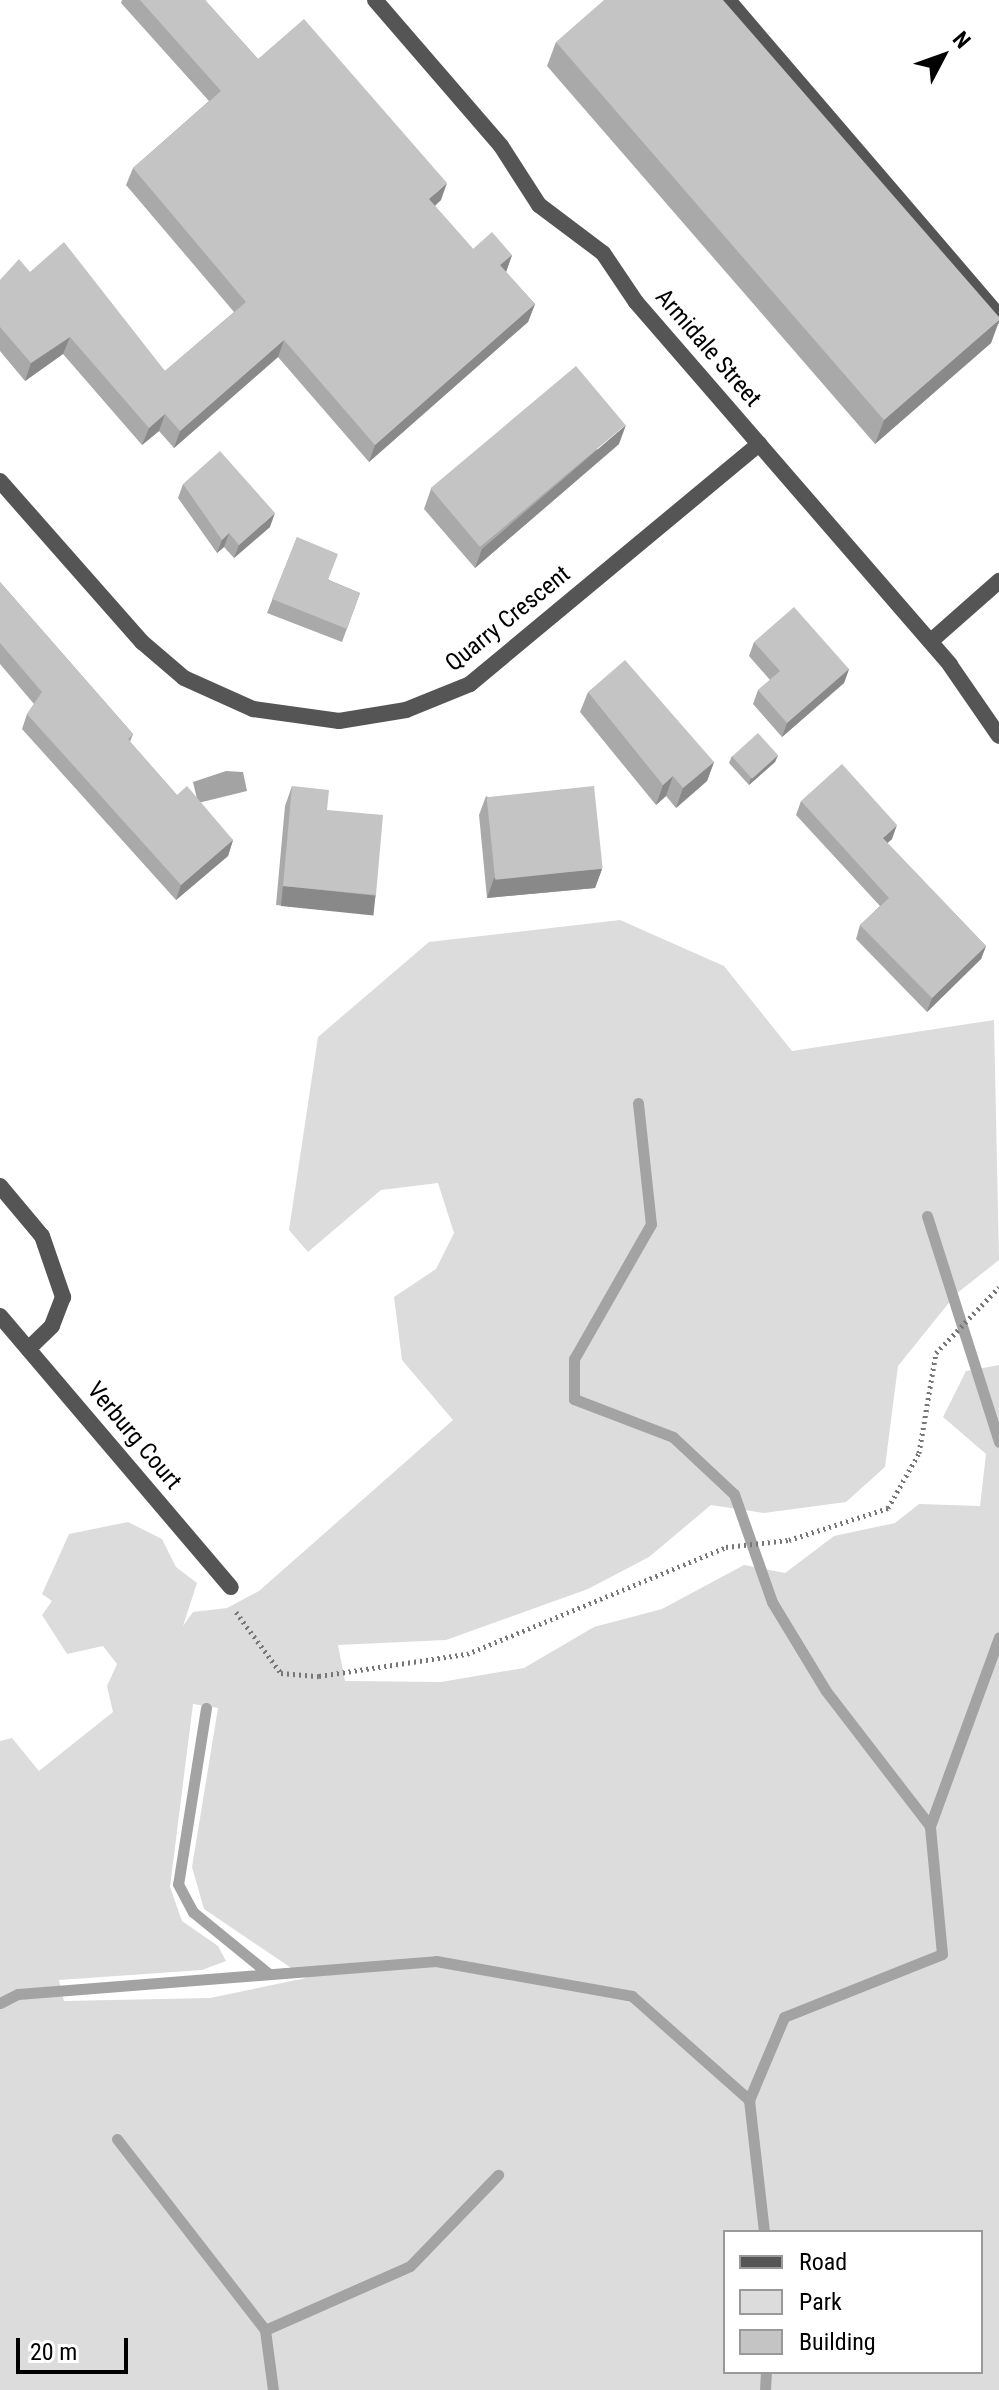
<!DOCTYPE html>
<style>
body{margin:0}
#map{position:relative;width:999px;height:2390px;overflow:hidden;background:#fff;font-family:"Roboto Condensed",sans-serif}
div>[style]{position:absolute}
.green>*{inset:0;background:#dcdcdc}
.water>*{inset:0;background:#a3a3a3}
.stream>*{height:11px;margin:-5.5px;padding:0 5.5px;transform-origin:5.5px;border-radius:5.5px;background:#a3a3a3}
.path>*{height:5px;margin-top:-2.5px;transform-origin:0;background:repeating-linear-gradient(90deg,#777 0 2px,transparent 0 6px)}
.service>*{height:16px;margin:-8px;padding:0 8px;transform-origin:8px;border-radius:8px;background:#555}
.minor>*{height:16px;margin:-8px;padding:0 8px;transform-origin:8px;border-radius:8px;background:#555}
.wall>*{inset:0;background:#a9a9a9}
.shaded-wall>*{inset:0;background:#898989;transform-origin:0 0}
.building>*{inset:0;background:#c4c4c4;transform-origin:0 0}
span{translate:-50% -50%;white-space:nowrap;text-align:center;line-height:1.15;-webkit-text-stroke:6px #fff;paint-order:stroke}
.street-label{font-size:24px;color:#000}
.legend{position:absolute;left:723px;top:2230px;width:260px;height:144px;box-sizing:border-box;background:#fff;border:2px solid #999;margin:0;padding:10px 14px;list-style:none;font-size:24px;color:#000}
.legend li{display:flex;align-items:center;gap:16px;height:40px}
.legend b{width:40px;border:2px solid #999}
.north{position:absolute;left:903px;top:16px;width:80px;height:80px;-webkit-text-stroke:6px #fff;paint-order:stroke;rotate:49deg;font-size:22px;font-weight:700;line-height:32px;text-align:center;color:#000}
.north::after{content:'';display:block;margin:auto;width:28px;height:36px;background:#000;clip-path:polygon(50% 0,100% 100%,50% 72%,0 100%)}
.scale{position:absolute;left:16px;top:2338px;width:112px;height:36px;box-sizing:border-box;border:4px solid #000;border-top:0;padding-left:10px;font-size:24px;line-height:28px;white-space:nowrap;color:#000;-webkit-text-stroke:6px #fff;paint-order:stroke}
</style>
<div id="map">
<div class="green">
<i style="clip-path:polygon(evenodd,620px 920px,724px 966px,792px 1051px,994px 1020px,999px 1260px,956px 1294px,898px 1366px,885px 1467px,846px 1502px,764px 1513px,711px 1505px,649px 1557px,588px 1589px,446px 1640px,338px 1645px,345px 1681px,441px 1682px,524px 1668px,594px 1627px,662px 1609px,744px 1565px,785px 1573px,834px 1536px,895px 1523px,919px 1504px,980px 1506px,986px 1454px,943px 1417px,966px 1371px,999px 1365px,999px 2390px,0 2390px,0 1741px,12px 1738px,39px 1771px,113px 1712px,107px 1686px,117px 1664px,103px 1646px,67px 1654px,42px 1615px,52px 1601px,42px 1594px,69px 1534px,128px 1522px,162px 1539px,176px 1567px,197px 1583px,183px 1626px,193px 1612px,227px 1608px,259px 1591px,453px 1420px,402px 1360px,394px 1297px,436px 1269px,454px 1233px,438px 1183px,381px 1190px,308px 1252px,289px 1230px,318px 1037px,429px 942px,620px 920px,193px 1704px,218px 1708px,192px 1867px,204px 1909px,306px 1978px,210px 1998px,64px 2001px,59px 1980px,202px 1970px,226px 1961px,218px 1946px,182px 1921px,170px 1887px,193px 1704px,620px 920px,981px 2232px,981px 2372px,725px 2372px,725px 2232px,981px 2232px)"></i>
</div>
<div class="water">
<i style="clip-path:polygon(226px 771px,243px 772px,247px 791px,198px 803px,193px 782px)"></i>
</div>
<div class="stream">
<i style="left:638px;top:1103px;width:122px;rotate:83.9deg"></i>
<i style="left:651px;top:1224px;width:155px;rotate:119.7deg"></i>
<i style="left:574px;top:1359px;width:40px;rotate:90deg"></i>
<i style="left:574px;top:1399px;width:106px;rotate:21deg"></i>
<i style="left:673px;top:1437px;width:83px;rotate:43.1deg"></i>
<i style="left:734px;top:1494px;width:114px;rotate:70.6deg"></i>
<i style="left:772px;top:1602px;width:104px;rotate:58.8deg"></i>
<i style="left:826px;top:1691px;width:170px;rotate:52.4deg"></i>
<i style="left:927px;top:1216px;width:237px;rotate:72.3deg"></i>
<i style="left:206px;top:1708px;width:178px;rotate:99deg"></i>
<i style="left:178px;top:1884px;width:32px;rotate:62deg"></i>
<i style="left:193px;top:1912px;width:98px;rotate:39.2deg"></i>
<i style="left:0;top:2003px;width:20px;rotate:-27deg"></i>
<i style="left:18px;top:1994px;width:419px;rotate:-4.5deg"></i>
<i style="left:436px;top:1961px;width:199px;rotate:10.1deg"></i>
<i style="left:632px;top:1996px;width:157px;rotate:41.6deg"></i>
<i style="left:749px;top:2100px;width:133px;rotate:83.5deg"></i>
<i style="left:749px;top:2100px;width:90px;rotate:-67.1deg"></i>
<i style="left:784px;top:2017px;width:170px;rotate:-21.7deg"></i>
<i style="left:942px;top:1954px;width:129px;rotate:-95.4deg"></i>
<i style="left:930px;top:1826px;width:201px;rotate:-69.9deg"></i>
<i style="left:117px;top:2139px;width:242px;rotate:52.2deg"></i>
<i style="left:265px;top:2330px;width:61px;rotate:82.4deg"></i>
<i style="left:265px;top:2330px;width:158px;rotate:-23.8deg"></i>
<i style="left:410px;top:2266px;width:127px;rotate:-46deg"></i>
<i style="left:765px;top:2390px;width:18px;rotate:-87deg"></i>
</div>
<div class="path">
<i style="left:236px;top:1612px;width:76px;rotate:53.6deg"></i>
<i style="left:281px;top:1673px;width:38px;rotate:5deg"></i>
<i style="left:319px;top:1676px;width:150px;rotate:-8.5deg"></i>
<i style="left:467px;top:1654px;width:280px;rotate:-22.4deg"></i>
<i style="left:726px;top:1547px;width:63px;rotate:-6.3deg"></i>
<i style="left:789px;top:1540px;width:104px;rotate:-17.9deg"></i>
<i style="left:888px;top:1508px;width:63px;rotate:-60.6deg"></i>
<i style="left:919px;top:1453px;width:101px;rotate:-80.4deg"></i>
<i style="left:936px;top:1353px;width:91px;rotate:-46.3deg"></i>
</div>
<div class="service">
<i style="left:728px;top:0;width:416px;rotate:49.4deg"></i>
</div>
<div class="minor">
<i style="left:375px;top:0;width:193px;rotate:49.2deg"></i>
<i style="left:501px;top:146px;width:70px;rotate:57.2deg"></i>
<i style="left:539px;top:205px;width:80px;rotate:36.9deg"></i>
<i style="left:603px;top:253px;width:59px;rotate:56deg"></i>
<i style="left:636px;top:302px;width:480px;rotate:49.1deg"></i>
<i style="left:950px;top:665px;width:86px;rotate:55.4deg"></i>
<i style="left:0;top:481px;width:215px;rotate:48.6deg"></i>
<i style="left:142px;top:642px;width:55px;rotate:40.6deg"></i>
<i style="left:184px;top:678px;width:76px;rotate:24.2deg"></i>
<i style="left:253px;top:709px;width:87px;rotate:7.9deg"></i>
<i style="left:339px;top:721px;width:68px;rotate:-9.3deg"></i>
<i style="left:406px;top:710px;width:69px;rotate:-22.1deg"></i>
<i style="left:470px;top:684px;width:376px;rotate:-39.7deg"></i>
<i style="left:931px;top:641px;width:91px;rotate:-41.4deg"></i>
<i style="left:0;top:1186px;width:65px;rotate:50deg"></i>
<i style="left:42px;top:1236px;width:65px;rotate:71deg"></i>
<i style="left:63px;top:1297px;width:31px;rotate:111deg"></i>
<i style="left:52px;top:1326px;width:33px;rotate:136deg"></i>
<i style="left:0;top:1316px;width:356px;rotate:49.6deg"></i>
</div>
<div class="wall">
<i style="clip-path:polygon(122px 0,205px 0,258px 59px,441px 200px,435px 206px,473px 249px,512px 255px,506px 272px,535px 304px,528px 322px,369px 462px,278px 357px,174px 448px,159px 431px,142px 445px,63px 354px,25px 381px,0 351px,0 280px,30px 272px,165px 371px,234px 312px,126px 185px,133px 168px,209px 101px,121px 3px)"></i>
<i style="clip-path:polygon(556px 42px,999px 317px,999px 322px,991px 343px,875px 444px,547px 66px)"></i>
<i style="clip-path:polygon(619px 444px,475px 568px,424px 509px,431px 489px)"></i>
<i style="clip-path:polygon(183px 484px,270px 527px,234px 558px,224px 547px,217px 553px,178px 498px)"></i>
<i style="clip-path:polygon(297px 537px,329px 580px,360px 593px,342px 642px,267px 613px)"></i>
<i style="clip-path:polygon(0 582px,133px 734px,130px 742px,177px 795px,233px 840px,228px 856px,176px 900px,22px 729px,27px 714px,34px 704px,0 664px)"></i>
<i style="clip-path:polygon(754px 642px,849px 669px,844px 683px,782px 737px,753px 704px,758px 690px,770px 680px,749px 656px)"></i>
<i style="clip-path:polygon(588px 692px,714px 762px,707px 781px,676px 808px,666px 796px,656px 805px,580px 712px)"></i>
<i style="clip-path:polygon(778px 755px,775px 762px,749px 785px,729px 763px,732px 756px)"></i>
<i style="clip-path:polygon(292px 786px,327px 810px,376px 895px,368px 914px,276px 905px,285px 806px)"></i>
<i style="clip-path:polygon(486px 796px,602px 869px,595px 888px,487px 898px,479px 815px)"></i>
<i style="clip-path:polygon(801px 801px,892px 839px,887px 843px,986px 946px,981px 959px,927px 1012px,856px 939px,860px 925px,880px 906px,796px 815px)"></i>
</div>
<div class="shaded-wall">
<i style="clip-path:polygon(447px 183px,441px 200px,423px 216px,429px 199px)"></i>
<i style="clip-path:polygon(512px 255px,506px 272px,500px 265px)"></i>
<i style="clip-path:polygon(535px 304px,528px 322px,369px 462px,375px 445px)"></i>
<i style="clip-path:polygon(999px 320px,991px 343px,875px 444px,884px 420px)"></i>
<i style="clip-path:polygon(70px 337px,63px 354px,25px 381px,31px 363px)"></i>
<i style="clip-path:polygon(284px 340px,278px 357px,174px 448px,180px 431px)"></i>
<i style="clip-path:polygon(165px 414px,159px 431px,142px 445px,149px 428px)"></i>
<i style="clip-path:polygon(626px 425px,619px 444px,475px 568px,482px 549px)"></i>
<i style="clip-path:polygon(275px 513px,270px 527px,234px 558px,239px 545px)"></i>
<i style="clip-path:polygon(229px 533px,224px 547px,217px 553px,222px 540px)"></i>
<i style="clip-path:polygon(849px 669px,844px 683px,782px 737px,787px 723px)"></i>
<i style="clip-path:polygon(778px 755px,775px 762px,749px 785px,751px 778px)"></i>
<i style="clip-path:polygon(714px 762px,707px 781px,676px 808px,683px 788px)"></i>
<i style="clip-path:polygon(673px 776px,666px 796px,656px 805px,663px 785px)"></i>
<i style="clip-path:polygon(897px 825px,892px 839px,878px 852px,883px 838px)"></i>
<i style="clip-path:polygon(233px 840px,228px 856px,176px 900px,181px 885px)"></i>
<i style="clip-path:polygon(602px 869px,595px 888px,487px 898px,494px 878px)"></i>
<i style="left:283px;top:886px;width:93px;height:20px;rotate:6deg"></i>
<i style="clip-path:polygon(986px 946px,981px 959px,927px 1012px,932px 998px)"></i>
</div>
<div class="building">
<i style="clip-path:polygon(140px 0,205px 0,258px 59px,304px 19px,447px 183px,429px 199px,473px 249px,492px 232px,512px 255px,500px 265px,535px 304px,375px 445px,284px 340px,180px 431px,165px 414px,149px 428px,70px 337px,31px 363px,0 327px,0 280px,19px 259px,30px 272px,64px 242px,165px 371px,246px 302px,133px 168px,221px 91px)"></i>
<i style="clip-path:polygon(604px 0,723px 0,999px 317px,999px 320px,884px 420px,556px 42px)"></i>
<i style="left:576px;top:366px;width:77px;height:190px;rotate:50deg"></i>
<i style="clip-path:polygon(220px 451px,275px 513px,239px 545px,229px 533px,222px 540px,183px 484px)"></i>
<i style="clip-path:polygon(297px 537px,338px 554px,328px 580px,360px 593px,347px 629px,272px 599px)"></i>
<i style="clip-path:polygon(0 582px,133px 734px,128px 739px,177px 795px,187px 786px,233px 840px,181px 885px,27px 714px,42px 692px,0 643px)"></i>
<i style="clip-path:polygon(794px 607px,849px 669px,787px 723px,758px 690px,780px 671px,754px 642px)"></i>
<i style="clip-path:polygon(625px 660px,714px 762px,683px 788px,673px 776px,663px 785px,588px 692px)"></i>
<i style="left:758px;top:733px;width:30px;height:35px;rotate:48deg"></i>
<i style="clip-path:polygon(842px 764px,897px 825px,883px 838px,986px 946px,932px 998px,860px 925px,889px 898px,801px 801px)"></i>
<i style="clip-path:polygon(292px 786px,329px 790px,327px 810px,383px 815px,376px 895px,283px 886px)"></i>
<i style="left:594px;top:786px;width:83px;height:108px;rotate:84deg"></i>
</div>
<div class="street-label">
<span style="left:708px;top:348px;rotate:49deg">Armidale Street</span>
<span style="left:508px;top:619px;rotate:-39deg">Quarry Crescent</span>
<span style="left:134px;top:1436px;rotate:50deg">Verburg Court</span>
</div>
<ul class="legend">
<li><b style="height:10px;background:#555"></b>Road</li>
<li><b style="height:22px;background:#dcdcdc"></b>Park</li>
<li><b style="height:22px;background:#c4c4c4"></b>Building</li>
</ul>
<div class="north">N</div>
<div class="scale">20 m</div>
</div>
